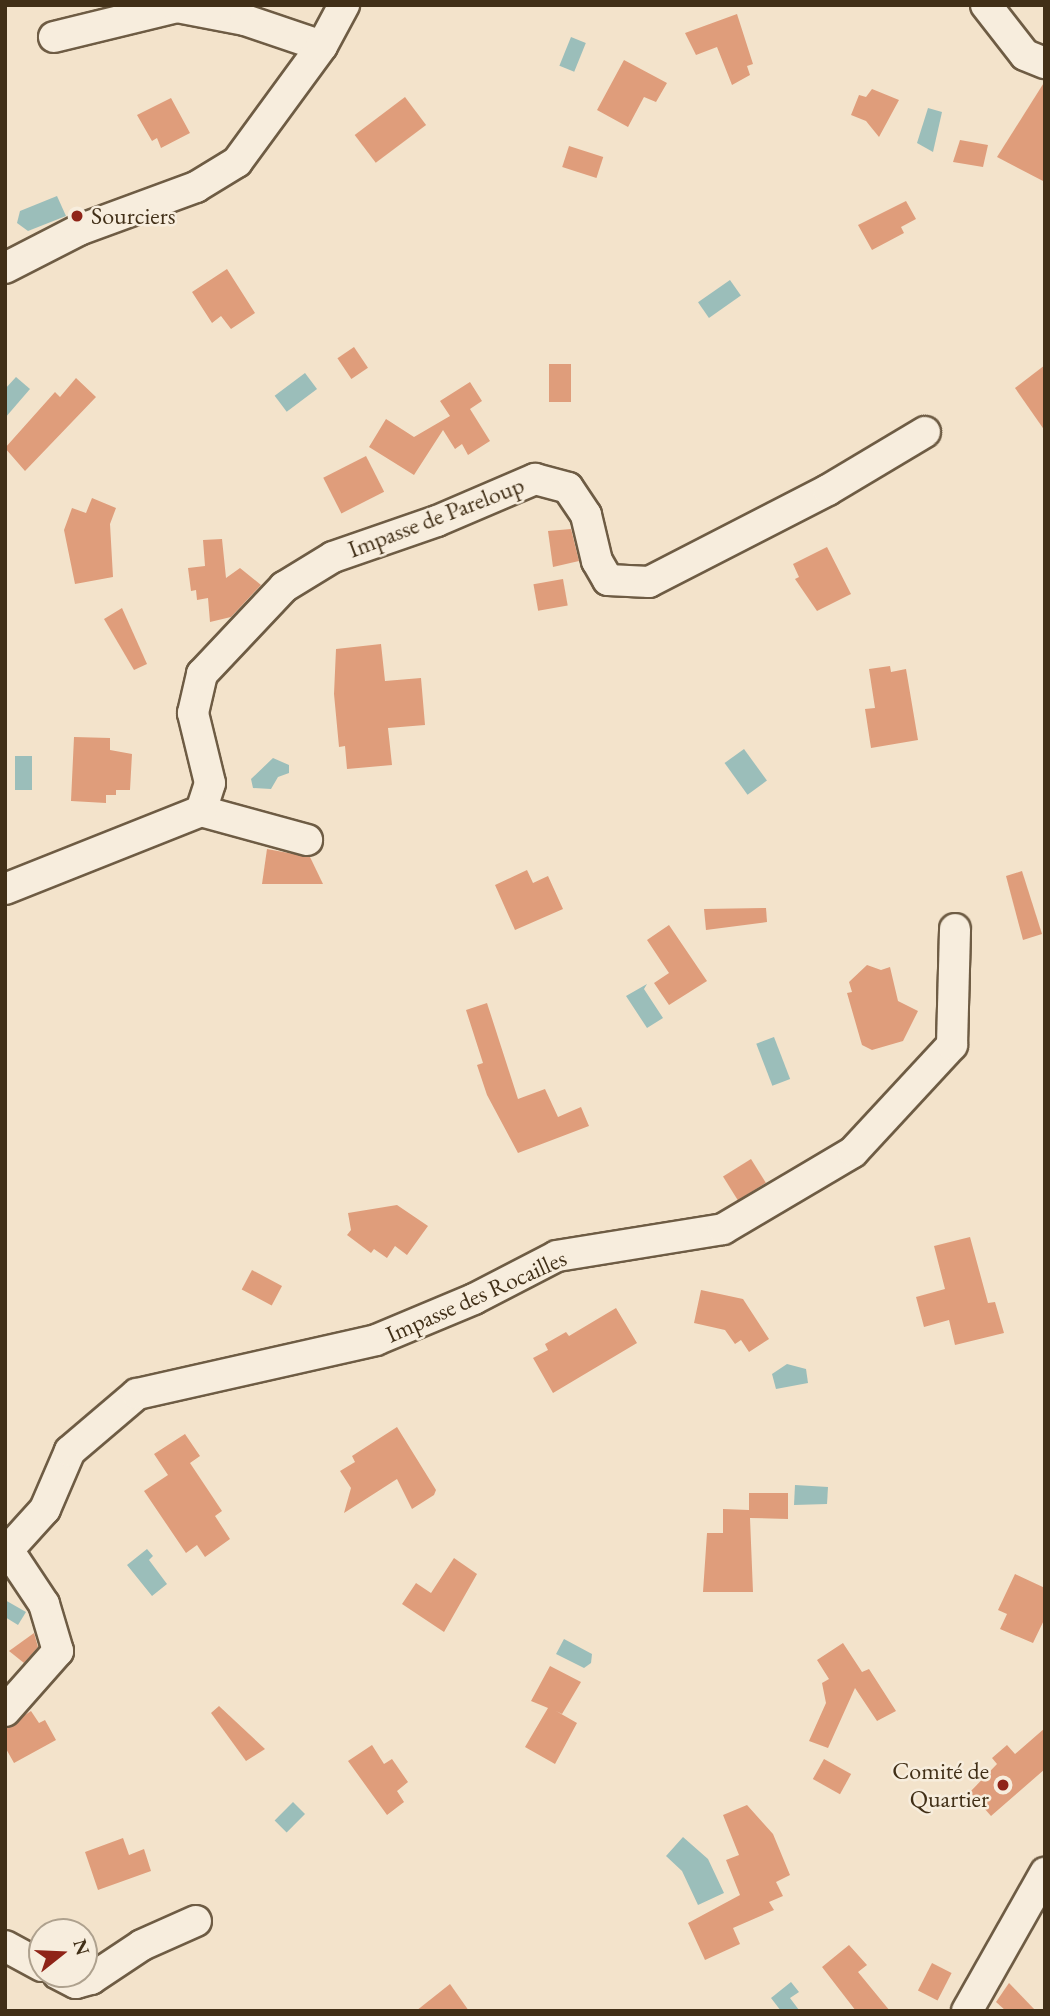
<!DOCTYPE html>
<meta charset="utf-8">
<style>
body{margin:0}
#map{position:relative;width:1050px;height:2016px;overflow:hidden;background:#f3e3cb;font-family:"EB Garamond",serif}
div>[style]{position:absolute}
.water>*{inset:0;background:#9bbeba;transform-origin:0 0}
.building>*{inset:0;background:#df9d7b;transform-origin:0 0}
.roads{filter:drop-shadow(2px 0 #6e5c44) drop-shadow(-2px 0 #6e5c44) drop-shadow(0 2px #6e5c44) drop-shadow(0 -2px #6e5c44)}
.street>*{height:30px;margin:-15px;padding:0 15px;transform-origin:15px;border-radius:15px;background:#f7eddd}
.dots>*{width:19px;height:19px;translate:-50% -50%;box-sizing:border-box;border:4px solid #f7eddd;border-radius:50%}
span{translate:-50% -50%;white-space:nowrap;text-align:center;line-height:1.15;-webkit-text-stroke:5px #f7eddd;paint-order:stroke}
.poi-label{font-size:24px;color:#412f17}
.left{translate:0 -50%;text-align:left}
.right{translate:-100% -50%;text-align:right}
.street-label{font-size:24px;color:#412f17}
.frame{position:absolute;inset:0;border:7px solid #412f17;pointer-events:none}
.north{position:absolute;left:28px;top:1918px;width:70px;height:70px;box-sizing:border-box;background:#f7eddd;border:2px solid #aea18e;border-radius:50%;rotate:72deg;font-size:19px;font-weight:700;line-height:28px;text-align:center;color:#412f17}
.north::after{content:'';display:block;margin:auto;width:24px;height:32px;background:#8f2418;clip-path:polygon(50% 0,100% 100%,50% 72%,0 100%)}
</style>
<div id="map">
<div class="water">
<i style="left:571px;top:37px;width:16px;height:31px;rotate:22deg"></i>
<i style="clip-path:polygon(928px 108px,942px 112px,933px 152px,917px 143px)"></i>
<i style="clip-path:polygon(57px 196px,66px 216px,28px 231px,17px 223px,20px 211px)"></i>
<i style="left:730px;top:280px;width:19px;height:39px;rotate:55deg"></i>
<i style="left:305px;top:373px;width:20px;height:38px;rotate:53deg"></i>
<i style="clip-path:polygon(16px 377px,30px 389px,5px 418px,5px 389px)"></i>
<i style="left:744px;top:749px;width:39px;height:24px;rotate:54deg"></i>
<i style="left:15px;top:756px;width:17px;height:34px"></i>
<i style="clip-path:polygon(273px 758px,289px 765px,289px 773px,278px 777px,271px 789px,253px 788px,251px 779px)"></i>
<i style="clip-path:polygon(647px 984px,644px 989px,663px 1018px,647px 1028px,626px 996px)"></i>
<i style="left:774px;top:1037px;width:45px;height:19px;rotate:69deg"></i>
<i style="clip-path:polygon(787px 1364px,806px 1369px,808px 1383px,776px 1389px,772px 1374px)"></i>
<i style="clip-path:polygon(795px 1485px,828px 1487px,827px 1504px,794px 1505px)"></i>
<i style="clip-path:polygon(147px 1549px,153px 1556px,149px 1560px,167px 1584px,152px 1596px,127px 1565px)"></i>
<i style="clip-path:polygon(5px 1600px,26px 1612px,18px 1625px,5px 1617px)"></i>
<i style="clip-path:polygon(564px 1639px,592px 1654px,591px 1663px,584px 1668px,556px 1654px)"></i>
<i style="left:293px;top:1802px;width:17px;height:26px;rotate:45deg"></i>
<i style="clip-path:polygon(683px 1837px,708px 1859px,724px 1893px,698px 1905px,682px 1871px,666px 1856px)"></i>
<i style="clip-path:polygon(791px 1982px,799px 1992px,790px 1998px,799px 2010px,781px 2011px,771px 1998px)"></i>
</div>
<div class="building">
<i style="clip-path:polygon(737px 14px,753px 64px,747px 66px,750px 75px,732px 85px,717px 47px,696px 55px,685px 33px)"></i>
<i style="clip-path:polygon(624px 60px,667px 83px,656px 102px,644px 97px,628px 127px,597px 110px)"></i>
<i style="clip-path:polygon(1045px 81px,1045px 182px,997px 157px)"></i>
<i style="clip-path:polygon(872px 89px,899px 100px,879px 137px,866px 121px,851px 115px,859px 95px,866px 97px)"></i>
<i style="left:405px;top:97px;width:35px;height:63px;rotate:53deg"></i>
<i style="clip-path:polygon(171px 98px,190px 133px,161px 148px,157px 138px,152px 141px,137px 115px)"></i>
<i style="clip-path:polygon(960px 140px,988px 145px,983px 167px,953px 162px)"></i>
<i style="left:569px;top:146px;width:36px;height:22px;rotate:18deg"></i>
<i style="clip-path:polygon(906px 201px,916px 219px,901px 227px,904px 233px,872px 250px,858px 225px)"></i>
<i style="clip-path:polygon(227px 269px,255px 313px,231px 329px,221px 316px,212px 323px,192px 292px)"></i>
<i style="left:354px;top:347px;width:25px;height:20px;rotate:56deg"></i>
<i style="left:549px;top:364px;width:22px;height:38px"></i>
<i style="clip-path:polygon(1045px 365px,1045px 431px,1015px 388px)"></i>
<i style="clip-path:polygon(76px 378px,96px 397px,25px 471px,5px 448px,55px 392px,60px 397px)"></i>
<i style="clip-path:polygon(470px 382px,482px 401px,470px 409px,490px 441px,468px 455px,462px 444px,455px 449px,443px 430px,414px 475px,369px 447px,386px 419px,414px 437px,450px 416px,440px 401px)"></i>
<i style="left:366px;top:456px;width:40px;height:48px;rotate:63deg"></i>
<i style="clip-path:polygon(92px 498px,116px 508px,110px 524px,113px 577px,75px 584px,64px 530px,72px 508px,86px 513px)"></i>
<i style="clip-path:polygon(571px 529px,579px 561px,553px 567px,548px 531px)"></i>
<i style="clip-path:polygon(222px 539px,226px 578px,240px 568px,261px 585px,231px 617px,210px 622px,208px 598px,197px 600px,196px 590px,191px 591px,188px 568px,205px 566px,203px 540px)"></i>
<i style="clip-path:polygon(827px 547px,851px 594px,817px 611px,795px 579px,799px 577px,793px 564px)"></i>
<i style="left:563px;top:579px;width:27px;height:30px;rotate:80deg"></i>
<i style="clip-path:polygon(122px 608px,147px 664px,134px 670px,104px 619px)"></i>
<i style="clip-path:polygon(381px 644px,385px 681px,421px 678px,425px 725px,388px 728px,392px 765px,347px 769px,345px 746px,339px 747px,334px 694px,336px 649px)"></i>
<i style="clip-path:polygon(890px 666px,891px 672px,906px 669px,918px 740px,871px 748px,865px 709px,875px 708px,869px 669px)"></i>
<i style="clip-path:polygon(74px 737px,110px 738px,110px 750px,132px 754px,130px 790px,116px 790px,116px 795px,106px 795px,106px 803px,71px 801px)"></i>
<i style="clip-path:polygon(267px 849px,310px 857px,323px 884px,262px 884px)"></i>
<i style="clip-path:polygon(527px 870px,533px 883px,548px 876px,563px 909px,515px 930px,495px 885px)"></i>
<i style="clip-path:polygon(1022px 871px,1042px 934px,1023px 940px,1006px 876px)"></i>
<i style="clip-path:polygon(766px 908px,767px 922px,706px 930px,704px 909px)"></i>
<i style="clip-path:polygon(669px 925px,707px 981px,669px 1005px,654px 983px,669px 973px,647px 940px)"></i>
<i style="clip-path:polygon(867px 965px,881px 970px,890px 967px,898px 1001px,918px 1011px,903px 1041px,872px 1050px,862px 1045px,847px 993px,852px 992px,849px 982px)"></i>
<i style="clip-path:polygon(487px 1003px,518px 1099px,545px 1089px,558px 1117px,581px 1107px,589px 1126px,518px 1153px,487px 1095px,477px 1065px,483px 1063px,466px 1010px)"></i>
<i style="left:751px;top:1159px;width:28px;height:33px;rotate:58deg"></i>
<i style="clip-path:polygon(397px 1205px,428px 1226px,407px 1255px,395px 1246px,387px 1258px,374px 1249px,371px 1253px,347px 1235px,351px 1230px,348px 1213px)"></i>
<i style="clip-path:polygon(970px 1237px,988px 1303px,995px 1302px,1004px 1333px,955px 1345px,949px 1320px,924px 1327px,916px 1297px,945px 1289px,934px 1246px)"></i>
<i style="left:252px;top:1270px;width:34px;height:22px;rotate:28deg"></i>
<i style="clip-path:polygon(701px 1290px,743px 1299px,769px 1339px,749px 1352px,741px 1340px,735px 1344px,725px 1330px,694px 1323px)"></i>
<i style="clip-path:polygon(616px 1308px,637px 1343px,553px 1393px,533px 1358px,548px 1350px,545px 1344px,566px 1332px,569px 1336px)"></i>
<i style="clip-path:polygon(397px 1427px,436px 1490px,434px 1495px,412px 1509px,397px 1479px,344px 1513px,351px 1488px,340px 1471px,355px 1462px,352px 1456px)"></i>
<i style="clip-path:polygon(185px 1434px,200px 1456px,190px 1463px,222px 1511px,215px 1516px,230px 1539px,205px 1557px,197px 1545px,186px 1553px,144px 1491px,168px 1475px,154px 1454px)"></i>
<i style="clip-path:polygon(749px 1493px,788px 1493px,788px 1519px,750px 1518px,753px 1592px,703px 1592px,707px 1533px,723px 1533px,723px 1509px,749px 1510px)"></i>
<i style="clip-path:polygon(454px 1558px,477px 1574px,444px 1632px,402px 1604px,416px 1583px,431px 1593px)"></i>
<i style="clip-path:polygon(1015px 1574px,1045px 1588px,1045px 1618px,1033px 1643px,1000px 1629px,1007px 1614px,998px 1610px)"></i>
<i style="clip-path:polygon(34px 1633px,38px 1647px,24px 1663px,9px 1651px)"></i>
<i style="clip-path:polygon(843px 1643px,862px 1672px,869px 1669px,896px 1711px,877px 1721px,855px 1688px,828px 1748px,809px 1741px,826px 1703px,822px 1683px,829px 1679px,817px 1660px)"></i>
<i style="clip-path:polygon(550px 1666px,581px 1682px,562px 1714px,556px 1711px,577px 1723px,555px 1764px,525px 1747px,548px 1708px,531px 1701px)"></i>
<i style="clip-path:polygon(219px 1706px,265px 1749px,246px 1761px,211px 1713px)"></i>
<i style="clip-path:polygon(31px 1711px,39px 1723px,45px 1720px,56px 1740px,14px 1763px,5px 1747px,5px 1728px)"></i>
<i style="clip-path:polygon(1045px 1728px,1045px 1769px,991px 1816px,970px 1792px,997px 1764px,992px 1758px,1007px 1745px,1015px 1754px)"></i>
<i style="clip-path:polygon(372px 1745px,384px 1764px,392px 1759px,408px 1782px,397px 1791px,404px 1802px,387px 1815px,348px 1761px)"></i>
<i style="left:824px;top:1759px;width:31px;height:23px;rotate:29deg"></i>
<i style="clip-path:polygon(747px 1805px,773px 1834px,790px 1875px,776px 1882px,783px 1896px,769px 1902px,774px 1910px,733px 1928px,740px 1944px,705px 1960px,688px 1923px,740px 1895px,726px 1860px,739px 1855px,723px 1815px)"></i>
<i style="clip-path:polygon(123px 1838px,129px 1855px,144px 1849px,151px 1871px,98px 1890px,85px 1852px)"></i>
<i style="clip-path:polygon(849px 1945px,867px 1965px,858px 1972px,890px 2011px,856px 2011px,822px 1967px)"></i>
<i style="left:932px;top:1963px;width:22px;height:31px;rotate:27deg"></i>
<i style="clip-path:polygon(1009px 1983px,1036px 2011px,1006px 2011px,996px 2002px)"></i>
<i style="clip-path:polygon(450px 1984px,469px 2011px,416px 2011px)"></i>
</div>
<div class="roads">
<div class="street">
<i style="left:986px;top:5px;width:63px;rotate:52deg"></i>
<i style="left:1025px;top:55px;width:22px;rotate:22deg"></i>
<i style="left:54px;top:37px;width:127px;rotate:-13.7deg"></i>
<i style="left:177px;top:7px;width:69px;rotate:10.8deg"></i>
<i style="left:245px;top:20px;width:81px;rotate:18.7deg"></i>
<i style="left:5px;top:268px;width:83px;rotate:-27.2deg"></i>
<i style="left:79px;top:230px;width:125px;rotate:-20.2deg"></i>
<i style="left:196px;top:187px;width:48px;rotate:-31.4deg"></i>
<i style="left:237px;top:162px;width:144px;rotate:-53.8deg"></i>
<i style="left:322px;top:46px;width:47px;rotate:-61.8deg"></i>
<i style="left:201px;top:811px;width:110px;rotate:15.3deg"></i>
<i style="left:5px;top:889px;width:211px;rotate:-21.7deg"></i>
<i style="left:201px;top:811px;width:29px;rotate:-72deg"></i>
<i style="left:210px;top:783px;width:72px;rotate:-103.7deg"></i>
<i style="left:193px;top:713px;width:40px;rotate:-77deg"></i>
<i style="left:202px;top:674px;width:120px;rotate:-46.7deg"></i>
<i style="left:284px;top:587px;width:57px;rotate:-31.5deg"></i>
<i style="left:333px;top:557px;width:110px;rotate:-19.1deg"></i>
<i style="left:437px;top:521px;width:107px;rotate:-23.2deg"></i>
<i style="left:535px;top:479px;width:34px;rotate:15deg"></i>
<i style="left:568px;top:488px;width:32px;rotate:56deg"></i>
<i style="left:586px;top:515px;width:47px;rotate:76.6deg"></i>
<i style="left:597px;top:561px;width:22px;rotate:60deg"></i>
<i style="left:608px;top:580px;width:41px;rotate:2.8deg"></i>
<i style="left:649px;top:582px;width:201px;rotate:-27.2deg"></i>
<i style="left:828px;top:490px;width:113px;rotate:-30.9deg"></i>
<i style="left:5px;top:1711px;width:80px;rotate:-48.5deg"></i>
<i style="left:58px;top:1651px;width:49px;rotate:-106.6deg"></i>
<i style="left:44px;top:1604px;width:65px;rotate:-123.7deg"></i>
<i style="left:8px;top:1550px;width:55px;rotate:-47.9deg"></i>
<i style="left:45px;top:1509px;width:63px;rotate:-66.7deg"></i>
<i style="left:70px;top:1451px;width:88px;rotate:-40.4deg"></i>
<i style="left:137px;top:1394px;width:245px;rotate:-12.7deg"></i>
<i style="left:376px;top:1340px;width:106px;rotate:-22.7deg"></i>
<i style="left:474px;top:1299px;width:93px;rotate:-27.4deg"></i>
<i style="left:557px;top:1256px;width:168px;rotate:-9.2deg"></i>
<i style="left:723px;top:1229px;width:151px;rotate:-30.6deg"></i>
<i style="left:853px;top:1152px;width:146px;rotate:-47.2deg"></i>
<i style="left:952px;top:1045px;width:116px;rotate:-88.5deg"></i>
<i style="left:5px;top:1946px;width:42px;rotate:28.4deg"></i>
<i style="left:58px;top:1974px;width:20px;rotate:27deg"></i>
<i style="left:76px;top:1983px;width:16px;rotate:-15deg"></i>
<i style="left:91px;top:1979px;width:61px;rotate:-33.7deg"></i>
<i style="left:142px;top:1945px;width:59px;rotate:-24deg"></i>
<i style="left:967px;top:2011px;width:159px;rotate:-60.5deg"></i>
</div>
</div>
<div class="dots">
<i style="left:77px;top:216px;background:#8f2418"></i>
<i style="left:1003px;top:1785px;background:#8f2418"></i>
</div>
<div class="poi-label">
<span class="left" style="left:91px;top:216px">Sourciers</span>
<span class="right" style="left:989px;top:1785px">Comité de<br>Quartier</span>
</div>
<div class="street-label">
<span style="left:436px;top:517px;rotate:-21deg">Impasse de Pareloup</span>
<span style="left:476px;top:1296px;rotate:-24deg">Impasse des Rocailles</span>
</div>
<div class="frame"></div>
<div class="north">N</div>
</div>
